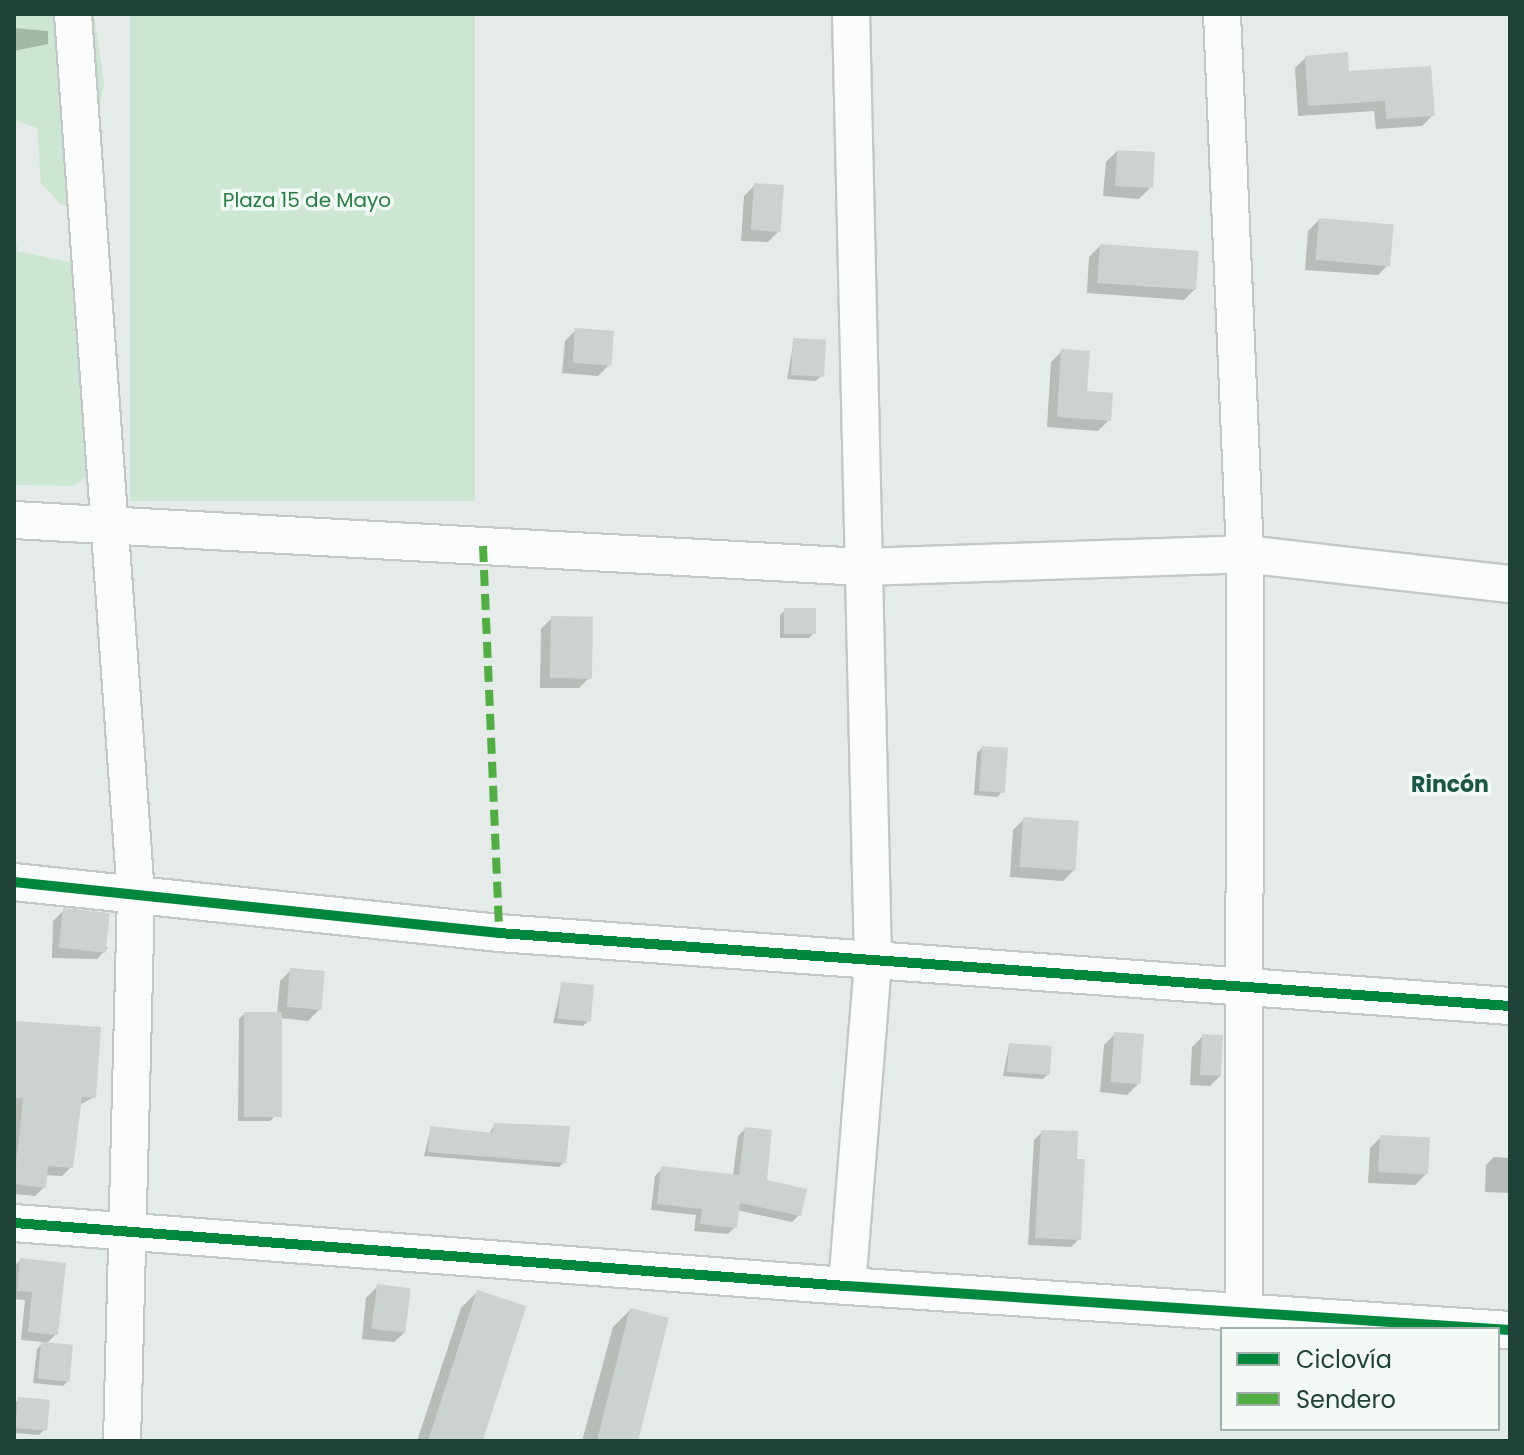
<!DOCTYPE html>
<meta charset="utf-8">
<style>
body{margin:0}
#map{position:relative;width:1524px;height:1455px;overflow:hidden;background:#e5ebe8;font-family:Poppins,sans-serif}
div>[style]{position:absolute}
.green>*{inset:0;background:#cce6d3;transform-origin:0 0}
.shadow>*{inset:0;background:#0003}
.building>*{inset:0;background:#ccd2cf;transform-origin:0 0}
.roads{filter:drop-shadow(2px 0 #c2c8c5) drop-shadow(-2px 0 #c2c8c5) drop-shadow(0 2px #c2c8c5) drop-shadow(0 -2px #c2c8c5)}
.minor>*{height:36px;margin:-18px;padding:0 18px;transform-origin:18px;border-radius:18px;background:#fbfcfc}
.quiet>*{height:8px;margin-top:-4px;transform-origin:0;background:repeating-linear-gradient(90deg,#52ad45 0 16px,transparent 0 24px)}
.cycleway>*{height:10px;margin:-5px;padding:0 5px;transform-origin:5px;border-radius:5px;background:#00873e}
span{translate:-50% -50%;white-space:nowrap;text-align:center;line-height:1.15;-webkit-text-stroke:7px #f3faf6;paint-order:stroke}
.park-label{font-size:20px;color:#257d43}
.neighbourhood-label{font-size:22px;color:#195645;font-weight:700}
.frame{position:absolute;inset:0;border:16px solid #204137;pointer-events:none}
.legend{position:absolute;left:1220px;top:1327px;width:280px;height:104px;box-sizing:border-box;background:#f3faf6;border:2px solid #9fb0aa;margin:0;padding:10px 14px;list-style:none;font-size:24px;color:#204137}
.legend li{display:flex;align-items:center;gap:16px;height:40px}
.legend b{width:40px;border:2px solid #9fb0aa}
</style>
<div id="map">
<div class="green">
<i style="clip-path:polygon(14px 14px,94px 14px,104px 84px,93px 137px,107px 193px,87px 211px,60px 204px,41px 183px,37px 128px,14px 120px)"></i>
<i style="left:130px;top:14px;width:345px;height:487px"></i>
<i style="clip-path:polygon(14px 233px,18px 251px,72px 263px,89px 281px,96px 471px,73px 486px,14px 485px)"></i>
</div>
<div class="shadow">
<i style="clip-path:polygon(14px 28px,48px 31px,48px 44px,14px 51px)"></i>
<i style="clip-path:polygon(1306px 57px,1347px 73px,1432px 116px,1422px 126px,1376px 129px,1374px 111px,1298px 116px,1295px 68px)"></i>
<i style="clip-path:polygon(1117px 151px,1150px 188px,1139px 199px,1103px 196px,1106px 162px)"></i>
<i style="clip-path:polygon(755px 185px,779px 231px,768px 242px,741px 241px,744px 196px)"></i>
<i style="clip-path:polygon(1319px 220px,1389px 264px,1378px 275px,1305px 270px,1308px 231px)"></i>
<i style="clip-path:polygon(1100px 246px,1195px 289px,1184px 300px,1087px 293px,1089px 257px)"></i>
<i style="clip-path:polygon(576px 330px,609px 365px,598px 376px,562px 373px,565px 341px)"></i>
<i style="clip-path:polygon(794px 340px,821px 376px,816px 381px,787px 379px)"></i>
<i style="clip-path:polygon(1062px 351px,1085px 393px,1109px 420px,1098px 431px,1047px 427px,1051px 362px)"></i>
<i style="clip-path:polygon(785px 610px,814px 633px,809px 638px,780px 638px,780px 615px)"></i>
<i style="clip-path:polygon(552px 618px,590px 677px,579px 688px,540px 688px,541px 629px)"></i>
<i style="clip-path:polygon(982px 748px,1002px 792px,997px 797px,974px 795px,977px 753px)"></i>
<i style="clip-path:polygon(1024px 819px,1074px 870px,1063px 881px,1010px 877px,1013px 830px)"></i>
<i style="clip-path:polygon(64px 910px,108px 948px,97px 959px,52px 958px,53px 921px)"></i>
<i style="clip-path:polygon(291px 970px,319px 1010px,308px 1021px,280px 1018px,275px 1116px,270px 1121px,238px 1121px,239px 1019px,244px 1014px,277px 1014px,280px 981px)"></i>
<i style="clip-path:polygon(562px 984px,588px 1021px,583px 1026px,553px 1023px)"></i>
<i style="clip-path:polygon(14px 1023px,94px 1097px,78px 1106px,71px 1167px,62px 1176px,45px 1175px,44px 1187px,35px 1196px,14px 1194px)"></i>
<i style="clip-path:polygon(1115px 1034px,1138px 1084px,1127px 1095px,1100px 1092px,1104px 1045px)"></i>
<i style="clip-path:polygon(1203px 1036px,1221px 1075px,1210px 1086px,1190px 1085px,1192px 1047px)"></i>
<i style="clip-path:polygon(1009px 1045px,1048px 1074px,1043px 1079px,1003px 1076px)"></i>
<i style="clip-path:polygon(494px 1125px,564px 1162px,559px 1167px,424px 1156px,431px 1128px,489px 1135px)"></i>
<i style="clip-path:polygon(745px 1129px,765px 1181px,799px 1215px,792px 1222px,737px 1210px,735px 1227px,728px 1234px,694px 1231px,696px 1215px,651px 1210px,655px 1176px,662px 1169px,733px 1176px,738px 1136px)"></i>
<i style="clip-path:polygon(1042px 1132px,1079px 1239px,1071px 1247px,1028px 1245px,1034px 1140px)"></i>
<i style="clip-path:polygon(1381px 1137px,1426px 1174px,1415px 1185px,1368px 1183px,1370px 1148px)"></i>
<i style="clip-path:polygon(1494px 1157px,1510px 1158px,1510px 1193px,1485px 1192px,1486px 1165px)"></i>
<i style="clip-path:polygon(21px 1260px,56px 1334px,46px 1344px,68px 1381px,63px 1386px,33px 1383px,37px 1349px,44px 1342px,21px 1340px,25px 1300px,14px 1299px,14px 1266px)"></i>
<i style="clip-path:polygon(377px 1287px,405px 1332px,394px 1342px,362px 1339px,366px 1298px)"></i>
<i style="clip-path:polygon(477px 1292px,480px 1441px,417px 1441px,461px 1308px)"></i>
<i style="clip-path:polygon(630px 1310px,634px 1441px,582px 1441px,613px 1327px)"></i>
<i style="clip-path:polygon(19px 1399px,44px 1430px,39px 1435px,14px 1433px,14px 1404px)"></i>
</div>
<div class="building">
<i style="clip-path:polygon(1348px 52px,1349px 71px,1431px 66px,1435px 116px,1386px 119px,1385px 101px,1308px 106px,1305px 56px)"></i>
<i style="left:1117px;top:150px;width:38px;height:36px;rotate:3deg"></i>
<i style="left:754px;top:183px;width:30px;height:47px;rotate:4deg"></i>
<i style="left:1319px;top:218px;width:75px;height:42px;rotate:5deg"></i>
<i style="left:1100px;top:244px;width:99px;height:39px;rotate:4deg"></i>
<i style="left:575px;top:328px;width:39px;height:35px;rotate:4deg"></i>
<i style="left:793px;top:338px;width:33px;height:37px;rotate:3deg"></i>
<i style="clip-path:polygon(1061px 349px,1090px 351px,1087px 391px,1113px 393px,1111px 421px,1057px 417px)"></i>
<i style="left:784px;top:608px;width:32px;height:26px"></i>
<i style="left:551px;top:616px;width:42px;height:62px;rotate:1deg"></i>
<i style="left:982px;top:746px;width:26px;height:45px;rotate:4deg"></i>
<i style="left:1023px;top:817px;width:56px;height:50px;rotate:4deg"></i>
<i style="left:63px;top:908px;width:47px;height:40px;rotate:6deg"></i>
<i style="left:290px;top:968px;width:35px;height:39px;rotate:5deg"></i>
<i style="left:561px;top:982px;width:33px;height:37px;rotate:5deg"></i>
<i style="left:244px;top:1012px;width:38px;height:105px"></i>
<i style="clip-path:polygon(14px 1021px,101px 1027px,96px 1098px,82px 1097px,73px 1168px,48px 1166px,46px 1188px,14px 1184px,23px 1098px,14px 1098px)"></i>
<i style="left:1114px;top:1032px;width:30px;height:50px;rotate:4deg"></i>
<i style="left:1202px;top:1034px;width:21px;height:41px;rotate:3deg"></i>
<i style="left:1009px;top:1043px;width:43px;height:29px;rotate:4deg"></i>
<i style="clip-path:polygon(494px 1123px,570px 1126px,566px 1163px,428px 1152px,430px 1126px,492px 1133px)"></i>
<i style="clip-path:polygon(745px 1127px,772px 1130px,767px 1180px,807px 1189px,801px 1216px,740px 1203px,737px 1228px,700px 1224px,702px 1209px,657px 1204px,661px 1166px,739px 1175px)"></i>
<i style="clip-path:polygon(1041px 1130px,1078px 1131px,1077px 1159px,1085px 1159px,1081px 1240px,1035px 1238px)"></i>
<i style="left:1380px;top:1135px;width:50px;height:37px;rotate:3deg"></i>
<i style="clip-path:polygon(20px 1258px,66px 1263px,58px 1335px,28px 1332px,32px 1292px,17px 1291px)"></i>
<i style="left:377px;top:1284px;width:34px;height:45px;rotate:7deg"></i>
<i style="left:477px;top:1290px;width:52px;height:159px;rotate:18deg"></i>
<i style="left:630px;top:1308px;width:40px;height:138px;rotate:14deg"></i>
<i style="left:41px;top:1342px;width:32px;height:37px;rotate:5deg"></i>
<i style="left:18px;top:1397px;width:32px;height:31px;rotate:5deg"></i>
</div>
<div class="roads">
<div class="minor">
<i style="left:73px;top:14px;width:884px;rotate:85.91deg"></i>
<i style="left:136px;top:896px;width:545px;rotate:91.47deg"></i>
<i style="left:1222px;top:14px;width:540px;rotate:87.56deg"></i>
<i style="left:1245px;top:554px;width:756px;rotate:90.08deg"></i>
<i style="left:14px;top:520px;width:849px;rotate:3.17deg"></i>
<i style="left:862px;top:567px;width:383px;rotate:-1.9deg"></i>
<i style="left:1245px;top:554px;width:267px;rotate:6.5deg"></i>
<i style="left:14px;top:882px;width:488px;rotate:6deg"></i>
<i style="left:499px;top:933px;width:1014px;rotate:4.13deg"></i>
<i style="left:14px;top:1223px;width:835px;rotate:4.33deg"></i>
<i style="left:847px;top:1286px;width:664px;rotate:3.8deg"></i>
<i style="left:847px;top:1286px;width:327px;rotate:-85.4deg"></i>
<i style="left:873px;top:960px;width:946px;rotate:-91.33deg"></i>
</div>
</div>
<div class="quiet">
<i style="left:483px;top:546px;width:387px;rotate:87.6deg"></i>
</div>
<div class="cycleway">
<i style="left:14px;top:882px;width:488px;rotate:6deg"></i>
<i style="left:499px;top:933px;width:1014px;rotate:4.13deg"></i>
<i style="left:14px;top:1223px;width:835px;rotate:4.33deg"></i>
<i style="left:847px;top:1286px;width:664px;rotate:3.8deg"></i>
</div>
<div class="park-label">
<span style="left:307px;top:200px">Plaza 15 de Mayo</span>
</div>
<div class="neighbourhood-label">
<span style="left:1450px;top:785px">Rincón</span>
</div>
<div class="frame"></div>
<ul class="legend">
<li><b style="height:10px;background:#00873e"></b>Ciclovía</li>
<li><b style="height:10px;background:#52ad45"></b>Sendero</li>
</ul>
</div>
